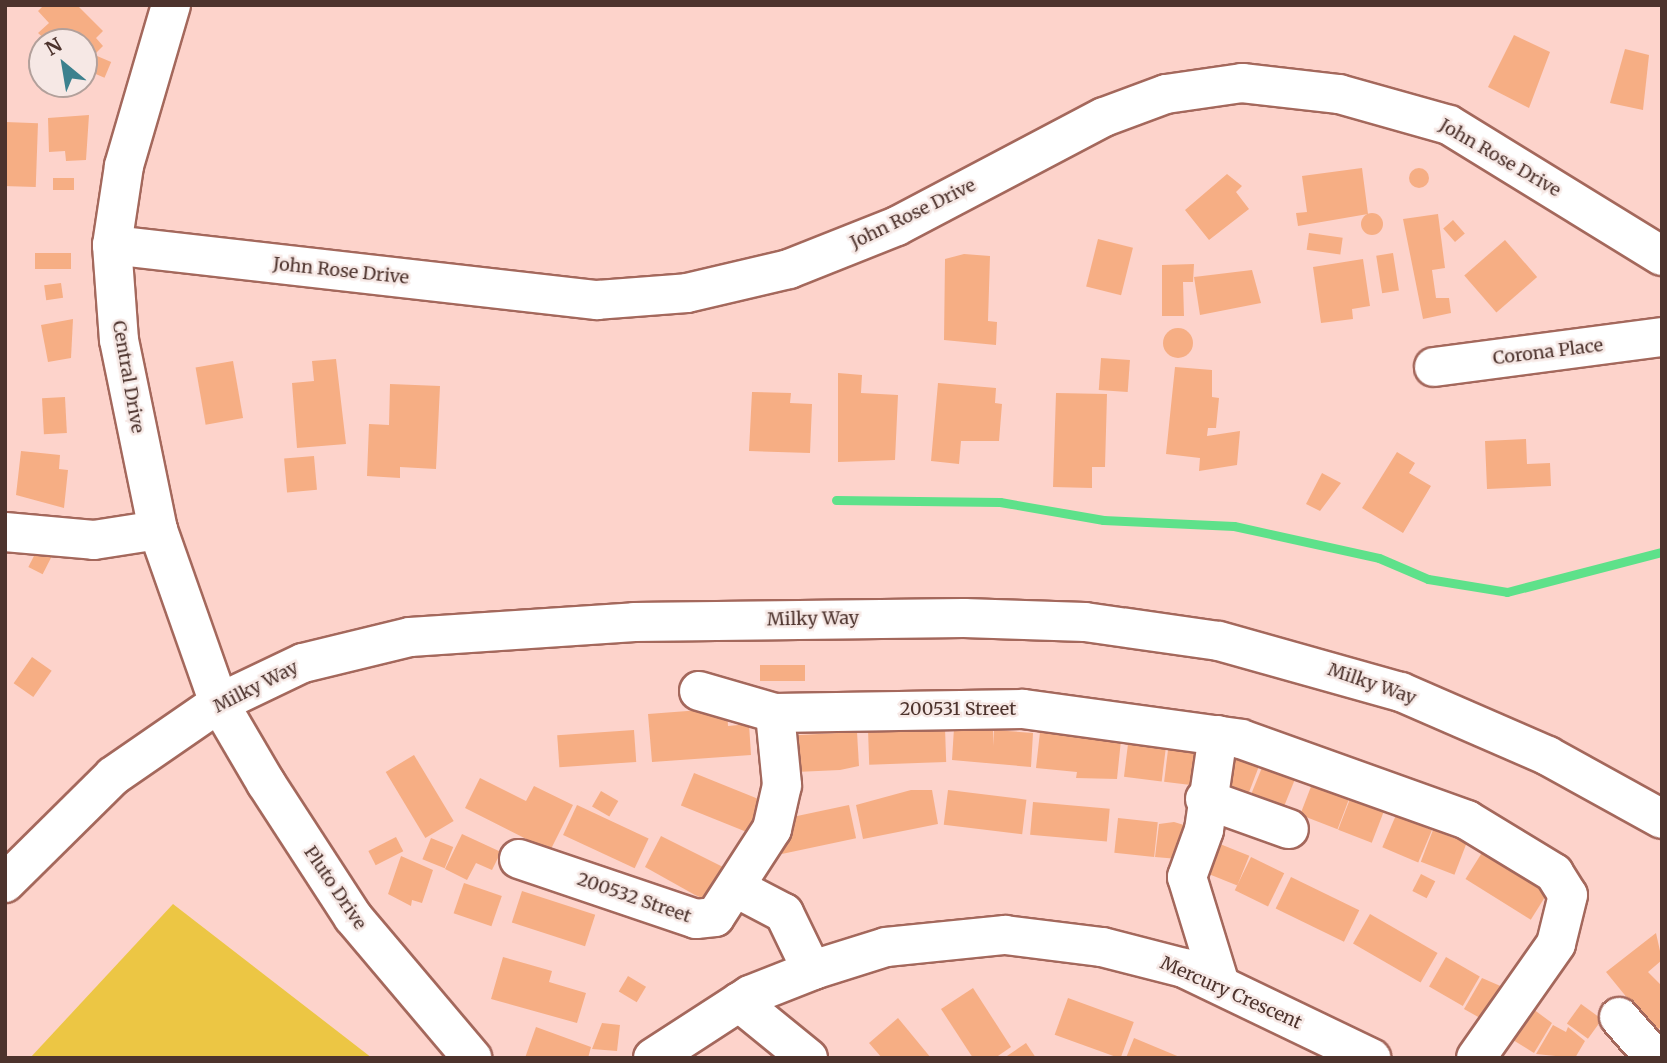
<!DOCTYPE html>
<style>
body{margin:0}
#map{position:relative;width:1667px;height:1063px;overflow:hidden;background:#fdd3cb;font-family:Merriweather,serif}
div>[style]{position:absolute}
.green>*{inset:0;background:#ecc644}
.stream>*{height:9px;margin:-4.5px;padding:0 4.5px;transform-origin:4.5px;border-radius:4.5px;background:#5ee18a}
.building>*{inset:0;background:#f6ae84;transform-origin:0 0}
.round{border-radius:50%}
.roads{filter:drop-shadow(2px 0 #a4685c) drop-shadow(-2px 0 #a4685c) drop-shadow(0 2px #a4685c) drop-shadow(0 -2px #a4685c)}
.minor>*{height:38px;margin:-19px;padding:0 19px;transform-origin:19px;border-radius:19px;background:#fff}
span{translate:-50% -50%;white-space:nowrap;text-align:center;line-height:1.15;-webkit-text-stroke:5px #f6e8e5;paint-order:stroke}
.street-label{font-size:18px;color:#4d332d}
.frame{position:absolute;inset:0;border:7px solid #4d332d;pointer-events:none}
.north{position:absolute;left:28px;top:28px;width:70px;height:70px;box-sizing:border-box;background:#f6e8e5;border:2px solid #b2a09b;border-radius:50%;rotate:330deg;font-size:19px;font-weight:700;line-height:28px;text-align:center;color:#4d332d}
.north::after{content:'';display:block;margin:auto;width:24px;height:32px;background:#3c818e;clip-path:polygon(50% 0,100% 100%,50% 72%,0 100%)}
</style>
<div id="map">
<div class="green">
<i style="clip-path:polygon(173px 904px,372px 1058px,30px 1058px)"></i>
</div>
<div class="stream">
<i style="left:836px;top:500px;width:164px;rotate:0.7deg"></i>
<i style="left:1000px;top:502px;width:105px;rotate:9.9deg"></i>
<i style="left:1103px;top:520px;width:131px;rotate:2.6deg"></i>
<i style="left:1234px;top:526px;width:148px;rotate:12.4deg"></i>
<i style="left:1379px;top:558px;width:53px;rotate:23.2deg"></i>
<i style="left:1428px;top:579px;width:80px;rotate:9.3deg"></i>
<i style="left:1507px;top:592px;width:160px;rotate:-14.5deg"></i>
</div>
<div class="building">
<i style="clip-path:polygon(44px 5px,77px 5px,103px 31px,96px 38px,103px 46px,95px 54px,84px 42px,57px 42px,56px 34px,48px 42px,38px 33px,49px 23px,38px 11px)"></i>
<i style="clip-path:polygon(1514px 35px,1550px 52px,1529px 108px,1488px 87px)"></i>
<i style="clip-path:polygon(1625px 49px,1649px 55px,1643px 110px,1610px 103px)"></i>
<i style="left:90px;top:53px;width:23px;height:17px;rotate:23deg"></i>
<i style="clip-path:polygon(89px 115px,86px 160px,66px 161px,65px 151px,49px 152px,48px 118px)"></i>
<i style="left:5px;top:122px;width:33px;height:64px;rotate:2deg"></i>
<i class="round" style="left:1409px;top:168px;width:20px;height:20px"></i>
<i style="clip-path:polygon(1362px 168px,1368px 214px,1298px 226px,1296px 213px,1307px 212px,1302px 176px)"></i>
<i style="clip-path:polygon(1227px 174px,1242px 186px,1236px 192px,1249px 209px,1209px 240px,1185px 210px)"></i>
<i style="left:74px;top:178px;width:12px;height:21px;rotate:90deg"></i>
<i class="round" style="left:1361px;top:213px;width:22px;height:22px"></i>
<i style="clip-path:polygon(1438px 214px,1445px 268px,1432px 270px,1436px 298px,1449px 298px,1451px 313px,1423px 319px,1403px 219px)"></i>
<i style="left:1453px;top:220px;width:18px;height:13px;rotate:49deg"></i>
<i style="left:1309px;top:233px;width:34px;height:17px;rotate:8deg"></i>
<i style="left:1098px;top:239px;width:36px;height:49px;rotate:14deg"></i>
<i style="left:1505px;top:240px;width:49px;height:54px;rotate:49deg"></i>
<i style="left:71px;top:253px;width:16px;height:36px;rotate:90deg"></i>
<i style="left:1393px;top:253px;width:38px;height:17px;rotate:81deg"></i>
<i style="clip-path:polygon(964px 254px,990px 256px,988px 321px,997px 322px,996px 345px,944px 340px,945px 259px)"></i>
<i style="clip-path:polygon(1363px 259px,1370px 306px,1352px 309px,1353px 319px,1321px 323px,1313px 267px)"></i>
<i style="clip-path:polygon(1194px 264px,1193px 282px,1183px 282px,1184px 316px,1162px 316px,1162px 265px)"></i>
<i style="clip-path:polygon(1252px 270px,1261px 303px,1200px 315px,1194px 277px)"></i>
<i style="left:61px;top:283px;width:15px;height:17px;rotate:82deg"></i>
<i style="clip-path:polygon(73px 319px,71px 358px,48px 362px,41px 325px)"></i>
<i class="round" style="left:1163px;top:328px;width:30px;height:30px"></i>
<i style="left:1101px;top:358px;width:29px;height:32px;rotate:4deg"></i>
<i style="clip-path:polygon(336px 359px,346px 444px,297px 448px,292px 383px,314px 381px,312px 361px)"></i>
<i style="left:233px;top:361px;width:58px;height:38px;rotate:80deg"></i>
<i style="clip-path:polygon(1175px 367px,1212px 370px,1212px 397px,1219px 398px,1216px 428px,1208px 428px,1207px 436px,1240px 431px,1237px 465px,1199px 471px,1200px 458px,1166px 454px)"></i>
<i style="clip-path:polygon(838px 373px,862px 375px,861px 393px,898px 395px,895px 460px,838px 462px)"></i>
<i style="clip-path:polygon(938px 383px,996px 388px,995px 403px,1002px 404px,999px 441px,961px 441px,959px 464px,931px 461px)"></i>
<i style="clip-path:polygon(390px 384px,440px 386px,436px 469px,400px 467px,400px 478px,367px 476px,369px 424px,389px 425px)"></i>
<i style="clip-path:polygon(752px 392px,791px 393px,790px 403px,812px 404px,810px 453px,749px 451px)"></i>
<i style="clip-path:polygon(1056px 393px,1107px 394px,1105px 467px,1092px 467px,1092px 488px,1053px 487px)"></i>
<i style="left:65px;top:397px;width:36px;height:23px;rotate:87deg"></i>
<i style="clip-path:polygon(1526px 439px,1527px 464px,1550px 463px,1551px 486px,1487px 489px,1485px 441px)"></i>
<i style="clip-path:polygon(21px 451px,60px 455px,59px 469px,68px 470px,64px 508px,16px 495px)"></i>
<i style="clip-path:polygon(1397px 452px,1415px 463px,1409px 473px,1431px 486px,1403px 533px,1362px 508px)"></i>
<i style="left:314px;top:456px;width:34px;height:30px;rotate:85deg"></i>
<i style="clip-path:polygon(1322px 473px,1341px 483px,1320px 511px,1306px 504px)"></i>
<i style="left:37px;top:550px;width:16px;height:19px;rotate:27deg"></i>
<i style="left:32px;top:657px;width:24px;height:32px;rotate:35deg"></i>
<i style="left:805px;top:665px;width:16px;height:45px;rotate:90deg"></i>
<i style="clip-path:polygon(727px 708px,728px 726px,749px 724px,751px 755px,652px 762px,648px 714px)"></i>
<i style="left:945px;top:728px;width:34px;height:77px;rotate:88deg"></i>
<i style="clip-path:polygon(954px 728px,993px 731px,993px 746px,994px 730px,1033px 733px,1031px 767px,952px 760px)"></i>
<i style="left:634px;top:730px;width:32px;height:77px;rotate:86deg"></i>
<i style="clip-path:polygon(857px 732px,859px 766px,840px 770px,796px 772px,781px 736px)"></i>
<i style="clip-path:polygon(1040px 732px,1121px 740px,1117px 779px,1076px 778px,1077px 772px,1036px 768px)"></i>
<i style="left:1128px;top:744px;width:38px;height:33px;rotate:7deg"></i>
<i style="left:1168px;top:750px;width:35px;height:32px;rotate:7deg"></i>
<i style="clip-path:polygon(1225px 752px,1259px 766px,1248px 795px,1221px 788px)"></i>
<i style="left:414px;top:755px;width:77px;height:33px;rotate:59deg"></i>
<i style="left:1263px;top:765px;width:35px;height:33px;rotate:22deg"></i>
<i style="left:694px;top:773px;width:79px;height:35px;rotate:22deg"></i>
<i style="clip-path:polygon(480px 778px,526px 801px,534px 786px,573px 805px,550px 851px,465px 808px)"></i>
<i style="left:1312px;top:784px;width:40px;height:33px;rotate:21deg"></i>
<i style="clip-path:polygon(911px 790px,932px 790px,938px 824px,863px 839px,856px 805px)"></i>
<i style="left:948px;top:790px;width:79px;height:35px;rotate:7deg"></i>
<i style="left:601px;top:791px;width:20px;height:18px;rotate:30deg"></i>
<i style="left:1350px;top:799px;width:36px;height:33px;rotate:21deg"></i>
<i style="left:1033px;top:802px;width:77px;height:33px;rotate:5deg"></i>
<i style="left:577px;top:805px;width:79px;height:33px;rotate:25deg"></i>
<i style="left:849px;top:805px;width:34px;height:76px;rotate:78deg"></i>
<i style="left:1396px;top:815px;width:39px;height:35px;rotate:23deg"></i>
<i style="left:1118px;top:818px;width:40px;height:35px;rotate:6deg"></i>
<i style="clip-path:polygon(1174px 822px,1194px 828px,1190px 860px,1155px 857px,1159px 824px)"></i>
<i style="left:1433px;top:830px;width:36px;height:34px;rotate:21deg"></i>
<i style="clip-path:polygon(462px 834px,501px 852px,492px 870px,476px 863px,467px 880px,445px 869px)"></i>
<i style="clip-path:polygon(661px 836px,731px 871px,704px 899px,695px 895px,645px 867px)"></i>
<i style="left:396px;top:837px;width:16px;height:31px;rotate:63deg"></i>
<i style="left:431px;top:838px;width:24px;height:23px;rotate:22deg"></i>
<i style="left:1215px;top:842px;width:37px;height:32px;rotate:22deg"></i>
<i style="left:1483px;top:851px;width:77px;height:33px;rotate:32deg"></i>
<i style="clip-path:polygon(401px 856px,433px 870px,422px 903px,412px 900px,411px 906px,388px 894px)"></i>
<i style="left:1251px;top:857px;width:37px;height:37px;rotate:26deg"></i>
<i style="left:1421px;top:874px;width:16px;height:19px;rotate:27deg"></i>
<i style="left:1291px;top:877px;width:76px;height:35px;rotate:26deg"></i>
<i style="left:464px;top:883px;width:40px;height:32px;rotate:19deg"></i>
<i style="left:522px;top:891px;width:77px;height:33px;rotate:18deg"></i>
<i style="left:1370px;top:914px;width:78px;height:34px;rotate:30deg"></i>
<i style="clip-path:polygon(1656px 933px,1662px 960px,1648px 972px,1662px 986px,1662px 1026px,1655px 1032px,1606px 972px)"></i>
<i style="clip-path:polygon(503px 957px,552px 971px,549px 982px,586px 993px,577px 1023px,491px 999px)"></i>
<i style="left:1446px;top:957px;width:39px;height:34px;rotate:30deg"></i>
<i style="left:628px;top:976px;width:21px;height:18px;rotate:31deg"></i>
<i style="clip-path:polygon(1482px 978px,1505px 988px,1496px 1027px,1464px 1009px)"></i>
<i style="clip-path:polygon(973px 988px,1011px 1047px,995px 1058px,973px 1058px,941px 1009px)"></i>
<i style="left:1068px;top:998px;width:70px;height:39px;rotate:20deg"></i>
<i style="left:1581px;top:1004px;width:26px;height:24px;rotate:36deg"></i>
<i style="clip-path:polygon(1529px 1006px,1552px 1023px,1534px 1053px,1500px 1032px)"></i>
<i style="clip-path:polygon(898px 1018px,931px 1058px,882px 1058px,869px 1043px)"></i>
<i style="clip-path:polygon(602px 1023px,620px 1025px,617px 1051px,592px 1049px)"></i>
<i style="clip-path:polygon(1553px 1025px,1566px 1032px,1568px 1027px,1585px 1041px,1575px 1058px,1536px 1054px)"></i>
<i style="clip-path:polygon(536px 1027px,591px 1047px,588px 1058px,525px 1058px)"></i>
<i style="clip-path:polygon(1134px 1038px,1182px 1058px,1126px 1058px)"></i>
<i style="clip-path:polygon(1026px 1043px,1036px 1058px,1004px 1058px)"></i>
</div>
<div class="roads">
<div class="minor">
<i style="left:171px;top:5px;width:168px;rotate:106.3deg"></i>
<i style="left:124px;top:166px;width:80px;rotate:98.6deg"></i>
<i style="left:112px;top:245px;width:95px;rotate:85.8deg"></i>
<i style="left:119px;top:340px;width:194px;rotate:78.4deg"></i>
<i style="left:158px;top:530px;width:183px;rotate:70.6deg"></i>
<i style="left:219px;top:703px;width:93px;rotate:59.6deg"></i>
<i style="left:266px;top:783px;width:160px;rotate:57deg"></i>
<i style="left:353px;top:917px;width:185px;rotate:49.8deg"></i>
<i style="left:112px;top:245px;width:488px;rotate:6.5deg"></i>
<i style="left:597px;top:300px;width:90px;rotate:-4.4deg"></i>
<i style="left:687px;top:293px;width:105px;rotate:-13.2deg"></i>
<i style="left:789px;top:269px;width:116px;rotate:-21.7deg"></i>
<i style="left:897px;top:226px;width:234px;rotate:-27.8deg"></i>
<i style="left:1104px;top:117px;width:66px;rotate:-20.4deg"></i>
<i style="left:1166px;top:94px;width:77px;rotate:-8.2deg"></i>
<i style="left:1242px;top:83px;width:98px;rotate:6.5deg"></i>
<i style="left:1339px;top:94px;width:114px;rotate:15.7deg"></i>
<i style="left:1449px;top:125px;width:250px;rotate:31.6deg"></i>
<i style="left:1434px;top:367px;width:230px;rotate:-7.5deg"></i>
<i style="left:5px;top:532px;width:89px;rotate:5.1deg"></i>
<i style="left:94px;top:540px;width:65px;rotate:-8.9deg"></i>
<i style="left:699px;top:691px;width:79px;rotate:16.1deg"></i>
<i style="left:775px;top:713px;width:248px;rotate:-0.9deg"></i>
<i style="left:1023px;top:709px;width:220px;rotate:7.8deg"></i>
<i style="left:1241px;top:739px;width:240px;rotate:19.7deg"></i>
<i style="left:1467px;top:820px;width:102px;rotate:31.3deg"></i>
<i style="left:1554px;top:873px;width:26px;rotate:58deg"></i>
<i style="left:1568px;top:895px;width:50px;rotate:103.8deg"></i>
<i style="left:1556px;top:944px;width:139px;rotate:125.1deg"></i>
<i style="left:1218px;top:735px;width:96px;rotate:98.4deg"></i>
<i style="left:1204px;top:830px;width:50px;rotate:109.9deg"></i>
<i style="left:1187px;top:877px;width:112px;rotate:72.9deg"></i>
<i style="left:1205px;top:799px;width:89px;rotate:19.7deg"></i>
<i style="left:519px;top:859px;width:187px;rotate:18.7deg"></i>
<i style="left:696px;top:919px;width:19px;rotate:-6deg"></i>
<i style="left:715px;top:917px;width:105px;rotate:-57.1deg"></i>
<i style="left:772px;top:829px;width:45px;rotate:-77.2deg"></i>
<i style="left:782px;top:785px;width:72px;rotate:-95.6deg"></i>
<i style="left:5px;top:883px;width:152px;rotate:-44.7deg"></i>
<i style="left:113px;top:776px;width:129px;rotate:-34.6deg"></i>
<i style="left:219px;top:703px;width:93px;rotate:-25.5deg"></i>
<i style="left:303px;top:663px;width:110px;rotate:-13.7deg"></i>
<i style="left:410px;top:637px;width:225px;rotate:-3.8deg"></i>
<i style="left:634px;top:622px;width:330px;rotate:-0.7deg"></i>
<i style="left:964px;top:618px;width:121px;rotate:1.9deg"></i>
<i style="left:1085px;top:622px;width:135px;rotate:8.1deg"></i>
<i style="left:1219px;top:641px;width:189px;rotate:15.7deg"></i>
<i style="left:1401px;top:692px;width:160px;rotate:23.5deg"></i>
<i style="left:1548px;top:756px;width:130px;rotate:28.9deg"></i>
<i style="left:738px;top:889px;width:52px;rotate:27.6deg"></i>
<i style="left:784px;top:913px;width:64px;rotate:64.2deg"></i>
<i style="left:739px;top:1002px;width:89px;rotate:39.1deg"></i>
<i style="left:1619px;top:1017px;width:55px;rotate:48.7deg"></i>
<i style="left:653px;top:1058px;width:116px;rotate:-33deg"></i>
<i style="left:750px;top:995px;width:71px;rotate:-21.5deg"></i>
<i style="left:816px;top:969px;width:73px;rotate:-17.4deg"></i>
<i style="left:886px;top:947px;width:120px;rotate:-5.8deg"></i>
<i style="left:1005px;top:935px;width:98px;rotate:7.1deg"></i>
<i style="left:1102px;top:947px;width:85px;rotate:14.4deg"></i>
<i style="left:1184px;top:968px;width:208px;rotate:25.7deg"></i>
</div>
</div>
<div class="street-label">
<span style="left:1500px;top:158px;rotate:30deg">John Rose Drive</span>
<span style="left:913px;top:214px;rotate:-26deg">John Rose Drive</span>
<span style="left:341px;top:271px;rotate:6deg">John Rose Drive</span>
<span style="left:1548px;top:352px;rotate:-7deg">Corona Place</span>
<span style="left:128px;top:377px;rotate:80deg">Central Drive</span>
<span style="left:813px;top:619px;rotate:-1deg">Milky Way</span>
<span style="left:1372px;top:684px;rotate:19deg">Milky Way</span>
<span style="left:256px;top:687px;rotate:-27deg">Milky Way</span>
<span style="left:958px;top:709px">200531 Street</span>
<span style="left:335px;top:888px;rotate:56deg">Pluto Drive</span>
<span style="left:634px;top:898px;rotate:19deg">200532 Street</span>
<span style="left:1231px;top:993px;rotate:24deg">Mercury Crescent</span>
</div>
<div class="frame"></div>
<div class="north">N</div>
</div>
